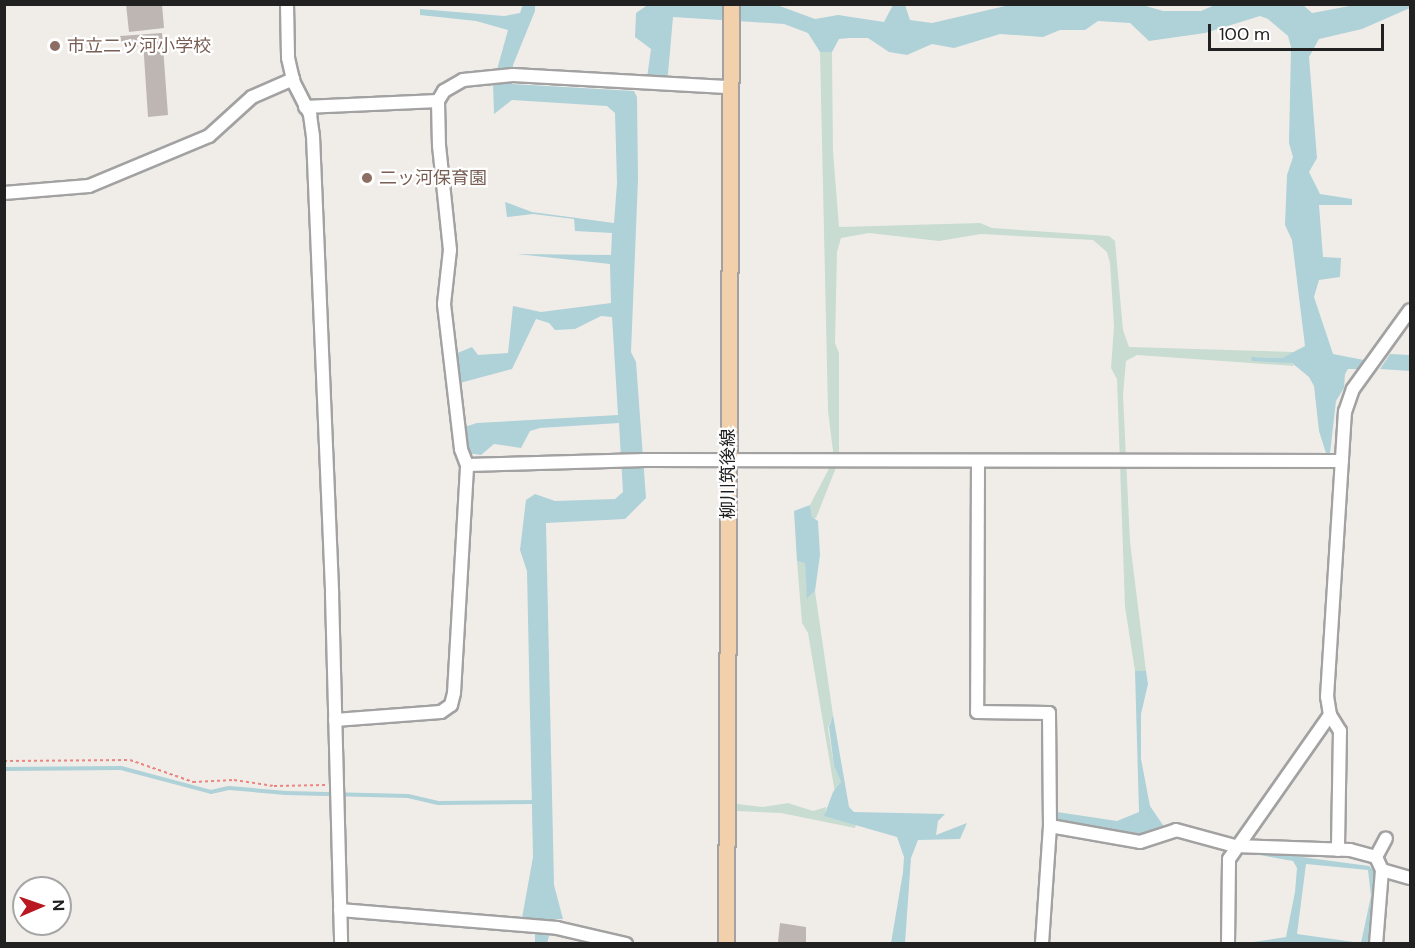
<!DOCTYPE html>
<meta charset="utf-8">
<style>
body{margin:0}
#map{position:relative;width:1415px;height:948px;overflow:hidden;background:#f0ede9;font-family:"DM Sans","Noto Sans JP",sans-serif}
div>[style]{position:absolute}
.wetland>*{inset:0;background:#c8dcd2}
.water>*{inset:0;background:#afd1d8}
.stream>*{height:4px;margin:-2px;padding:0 2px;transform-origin:2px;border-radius:2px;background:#afd1d8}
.building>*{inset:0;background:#bdb6b2}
.path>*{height:2px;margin-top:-1px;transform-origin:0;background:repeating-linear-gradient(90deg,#ea8580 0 3px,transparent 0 6px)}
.roads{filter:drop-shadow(2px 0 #a2a2a2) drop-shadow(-2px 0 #a2a2a2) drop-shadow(0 2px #a2a2a2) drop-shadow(0 -2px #a2a2a2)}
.minor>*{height:12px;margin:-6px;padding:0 6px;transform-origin:6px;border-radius:6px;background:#fff}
.major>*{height:15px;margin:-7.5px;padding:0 7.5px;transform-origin:7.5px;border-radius:7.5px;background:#f2d0ac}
.dots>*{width:16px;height:16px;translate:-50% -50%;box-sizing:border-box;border:3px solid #fff;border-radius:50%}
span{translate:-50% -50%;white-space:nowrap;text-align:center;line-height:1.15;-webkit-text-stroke:4.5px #fff;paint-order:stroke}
.education-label{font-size:18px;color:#785e54}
.left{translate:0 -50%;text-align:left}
.street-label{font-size:18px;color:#212121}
.frame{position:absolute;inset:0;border:6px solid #212121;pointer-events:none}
.north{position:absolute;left:12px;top:876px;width:60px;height:60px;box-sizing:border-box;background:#fff;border:2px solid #a6a6a6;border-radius:50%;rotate:88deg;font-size:16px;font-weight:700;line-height:24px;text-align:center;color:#212121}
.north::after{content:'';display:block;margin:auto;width:21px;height:27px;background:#b91821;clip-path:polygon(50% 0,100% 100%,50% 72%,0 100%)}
.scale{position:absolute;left:1208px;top:24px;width:176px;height:27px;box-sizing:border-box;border:3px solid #212121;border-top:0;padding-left:8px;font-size:18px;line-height:21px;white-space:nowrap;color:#212121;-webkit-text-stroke:4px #fff;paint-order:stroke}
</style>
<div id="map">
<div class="wetland">
<i style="clip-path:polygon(820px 52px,832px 52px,833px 151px,839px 227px,980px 223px,992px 228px,1109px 236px,1115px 241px,1123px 330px,1129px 347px,1295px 352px,1282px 358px,1251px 357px,1292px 363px,1294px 366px,1137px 355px,1126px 361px,1123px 395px,1130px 542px,1146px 671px,1135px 671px,1125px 607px,1117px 379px,1111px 368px,1114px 326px,1110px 263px,1107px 252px,1093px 240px,981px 234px,939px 241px,869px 233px,841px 238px,837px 252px,835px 343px,839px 353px,839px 460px,816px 518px,812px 518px,810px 505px,834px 459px,828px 411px)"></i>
<i style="clip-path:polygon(797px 561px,805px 562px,808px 598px,815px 591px,833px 715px,828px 728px,834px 766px,841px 782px,835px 793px,808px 633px,802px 623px)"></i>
<i style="clip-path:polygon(788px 803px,813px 811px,826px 807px,825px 816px,856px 824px,855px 828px,781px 813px,737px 811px,737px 804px,763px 807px)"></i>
</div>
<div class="water">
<i style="clip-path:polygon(649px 4px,777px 5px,815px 19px,838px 15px,884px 22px,893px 5px,905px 5px,910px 20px,932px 23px,1014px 4px,1139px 4px,1163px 11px,1201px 11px,1217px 4px,1302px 4px,1312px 13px,1355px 5px,1410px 5px,1410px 8px,1362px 29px,1319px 39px,1309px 57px,1317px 158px,1309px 172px,1320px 194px,1352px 199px,1352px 205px,1319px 205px,1323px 257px,1341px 258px,1340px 277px,1319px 280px,1314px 297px,1333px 354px,1369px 361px,1364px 369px,1348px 369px,1345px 374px,1344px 388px,1336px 401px,1330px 453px,1326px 453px,1319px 431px,1314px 386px,1309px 377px,1292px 363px,1252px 361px,1251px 357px,1282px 358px,1305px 346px,1292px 240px,1285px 225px,1287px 175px,1293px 157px,1289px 143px,1291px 47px,1288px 36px,1268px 19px,1260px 16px,1205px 33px,1149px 41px,1130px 23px,1098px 21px,1085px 30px,1060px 30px,1043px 37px,1000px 34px,954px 48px,932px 44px,907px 55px,889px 52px,868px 38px,850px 38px,839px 39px,832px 52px,820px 52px,808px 33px,784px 24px,673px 17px,668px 74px,662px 81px,647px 78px,651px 49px,635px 37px,636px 13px)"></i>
<i style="clip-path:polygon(523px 5px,535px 5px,535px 11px,513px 65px,512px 84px,634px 91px,637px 97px,638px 179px,631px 352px,636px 362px,646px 498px,625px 519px,546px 523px,554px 885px,563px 919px,554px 919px,547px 943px,535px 943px,535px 918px,522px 918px,533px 857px,527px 571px,520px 550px,526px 500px,535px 494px,555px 501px,615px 499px,623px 492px,619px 423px,540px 428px,530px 431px,521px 448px,494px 444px,481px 455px,467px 453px,461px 428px,477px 423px,618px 415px,612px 317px,601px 316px,575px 329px,555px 330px,549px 323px,536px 319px,512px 369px,456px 384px,455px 354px,472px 347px,478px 355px,508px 353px,513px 306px,541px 312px,611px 303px,610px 264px,517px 254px,611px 255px,612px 233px,575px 231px,574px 219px,533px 214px,507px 217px,505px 202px,532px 212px,614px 223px,617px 183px,615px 113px,607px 106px,512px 100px,494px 114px,493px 84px,508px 30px,476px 21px,420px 15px,420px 9px,504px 16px,520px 13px)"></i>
<i style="clip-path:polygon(1390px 354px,1410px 355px,1410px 371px,1380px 369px)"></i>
<i style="clip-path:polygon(810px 505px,812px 517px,818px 521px,820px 555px,815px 591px,807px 599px,805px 563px,797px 561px,794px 511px)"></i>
<i style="clip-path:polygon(1135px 671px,1146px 671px,1148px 684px,1141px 714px,1141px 759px,1150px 806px,1165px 828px,1164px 831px,1124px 835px,1057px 821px,1057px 812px,1117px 821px,1139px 812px)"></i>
<i style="clip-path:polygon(833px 715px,849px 807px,854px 812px,945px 814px,938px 821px,936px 835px,967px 823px,960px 839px,918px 840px,911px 858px,905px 943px,891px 943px,903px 872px,904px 857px,897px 837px,824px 816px,833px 792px,841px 782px,834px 766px,829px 727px)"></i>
<i style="clip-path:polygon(evenodd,1250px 850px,1369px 866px,1374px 871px,1375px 896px,1371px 943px,1240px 944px,1286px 937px,1295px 892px,1297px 868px,1293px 861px,1242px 852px,1250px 850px,1306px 864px,1368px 870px,1371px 896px,1361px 943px,1297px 934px,1306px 864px)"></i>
</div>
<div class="stream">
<i style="left:4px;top:769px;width:117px;rotate:-0.5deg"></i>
<i style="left:121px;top:768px;width:93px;rotate:14.9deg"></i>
<i style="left:211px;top:792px;width:18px;rotate:-13deg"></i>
<i style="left:229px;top:788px;width:57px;rotate:5deg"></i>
<i style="left:286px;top:793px;width:122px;rotate:1.4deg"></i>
<i style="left:408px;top:796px;width:31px;rotate:13deg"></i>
<i style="left:438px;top:803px;width:97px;rotate:-0.6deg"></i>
</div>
<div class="building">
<i style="clip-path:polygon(126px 4px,162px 4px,164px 28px,129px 32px)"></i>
<i style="clip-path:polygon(162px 33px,168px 115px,148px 117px,143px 41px,154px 41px,153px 38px,137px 39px,138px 47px,128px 48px,128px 41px,120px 42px,120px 36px)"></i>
<i style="clip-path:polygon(780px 923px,806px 927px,806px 944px,778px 942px)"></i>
</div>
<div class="path">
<i style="left:4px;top:761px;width:126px;rotate:-0.5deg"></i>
<i style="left:130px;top:760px;width:67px;rotate:19.2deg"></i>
<i style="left:193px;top:782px;width:41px;rotate:-2.8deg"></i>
<i style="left:234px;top:780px;width:40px;rotate:8.5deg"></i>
<i style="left:274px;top:786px;width:51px;rotate:-1.1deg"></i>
</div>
<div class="roads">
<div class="minor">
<i style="left:287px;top:4px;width:54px;rotate:88.9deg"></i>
<i style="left:288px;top:58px;width:26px;rotate:77deg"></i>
<i style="left:294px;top:83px;width:36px;rotate:63deg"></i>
<i style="left:310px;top:115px;width:21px;rotate:82deg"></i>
<i style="left:313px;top:136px;width:458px;rotate:87.6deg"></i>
<i style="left:332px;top:594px;width:350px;rotate:88.5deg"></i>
<i style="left:305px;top:107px;width:133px;rotate:-2.6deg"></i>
<i style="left:4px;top:193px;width:85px;rotate:-4.7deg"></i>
<i style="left:89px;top:186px;width:130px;rotate:-22.6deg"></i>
<i style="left:209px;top:136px;width:58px;rotate:-42.2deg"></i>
<i style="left:252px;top:97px;width:45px;rotate:-23.7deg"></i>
<i style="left:978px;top:461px;width:251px;rotate:90.2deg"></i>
<i style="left:977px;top:712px;width:72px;rotate:0.8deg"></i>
<i style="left:1049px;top:713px;width:113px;rotate:89.5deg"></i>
<i style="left:1050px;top:826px;width:118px;rotate:93.9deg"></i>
<i style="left:467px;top:465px;width:178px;rotate:-1.6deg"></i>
<i style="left:645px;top:460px;width:697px;rotate:0.08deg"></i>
<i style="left:1330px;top:715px;width:19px;rotate:58deg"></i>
<i style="left:1340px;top:731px;width:119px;rotate:91deg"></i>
<i style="left:335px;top:720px;width:106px;rotate:-4.3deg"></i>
<i style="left:441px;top:712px;width:12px;rotate:-35deg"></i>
<i style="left:451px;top:705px;width:12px;rotate:-76deg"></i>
<i style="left:454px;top:693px;width:228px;rotate:-86.7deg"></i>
<i style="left:467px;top:465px;width:17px;rotate:-111deg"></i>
<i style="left:461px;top:449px;width:146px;rotate:-96.7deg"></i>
<i style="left:444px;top:304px;width:54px;rotate:-83.7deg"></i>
<i style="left:450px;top:250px;width:105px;rotate:-96deg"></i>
<i style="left:439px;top:146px;width:45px;rotate:-91.3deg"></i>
<i style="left:438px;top:101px;width:12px;rotate:-59deg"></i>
<i style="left:444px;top:91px;width:22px;rotate:-30deg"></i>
<i style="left:463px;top:80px;width:50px;rotate:-5.7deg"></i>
<i style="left:513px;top:75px;width:218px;rotate:3.2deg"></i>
<i style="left:1050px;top:826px;width:91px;rotate:10.1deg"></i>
<i style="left:1140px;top:842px;width:38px;rotate:-18deg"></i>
<i style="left:1176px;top:830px;width:61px;rotate:15.2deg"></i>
<i style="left:1235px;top:846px;width:115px;rotate:2deg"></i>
<i style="left:1350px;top:850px;width:27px;rotate:15deg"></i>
<i style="left:1376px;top:857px;width:14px;rotate:65deg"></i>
<i style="left:1382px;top:870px;width:74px;rotate:94.6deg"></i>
<i style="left:1376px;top:857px;width:21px;rotate:-62deg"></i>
<i style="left:1382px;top:870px;width:29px;rotate:16deg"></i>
<i style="left:340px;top:910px;width:218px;rotate:4.7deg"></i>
<i style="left:557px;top:928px;width:71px;rotate:13.1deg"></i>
<i style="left:1228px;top:944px;width:85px;rotate:-89.3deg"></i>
<i style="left:1229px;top:859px;width:176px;rotate:-55deg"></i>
<i style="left:1330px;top:715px;width:18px;rotate:-99deg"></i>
<i style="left:1327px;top:697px;width:286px;rotate:-86.4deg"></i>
<i style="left:1345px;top:412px;width:24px;rotate:-71deg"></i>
<i style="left:1353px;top:389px;width:97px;rotate:-54.2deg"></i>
</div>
<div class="major">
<i style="left:726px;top:944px;width:940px;rotate:-89.7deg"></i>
</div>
</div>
<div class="dots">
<i style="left:55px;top:46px;background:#8d6e63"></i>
<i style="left:367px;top:178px;background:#8d6e63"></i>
</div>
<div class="education-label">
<span class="left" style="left:67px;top:46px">市立二ッ河小学校</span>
<span class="left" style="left:379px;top:178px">二ッ河保育園</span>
</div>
<div class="street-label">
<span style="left:728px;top:474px;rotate:-90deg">柳川筑後線</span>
</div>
<div class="frame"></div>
<div class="north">N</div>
<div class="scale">100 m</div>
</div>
